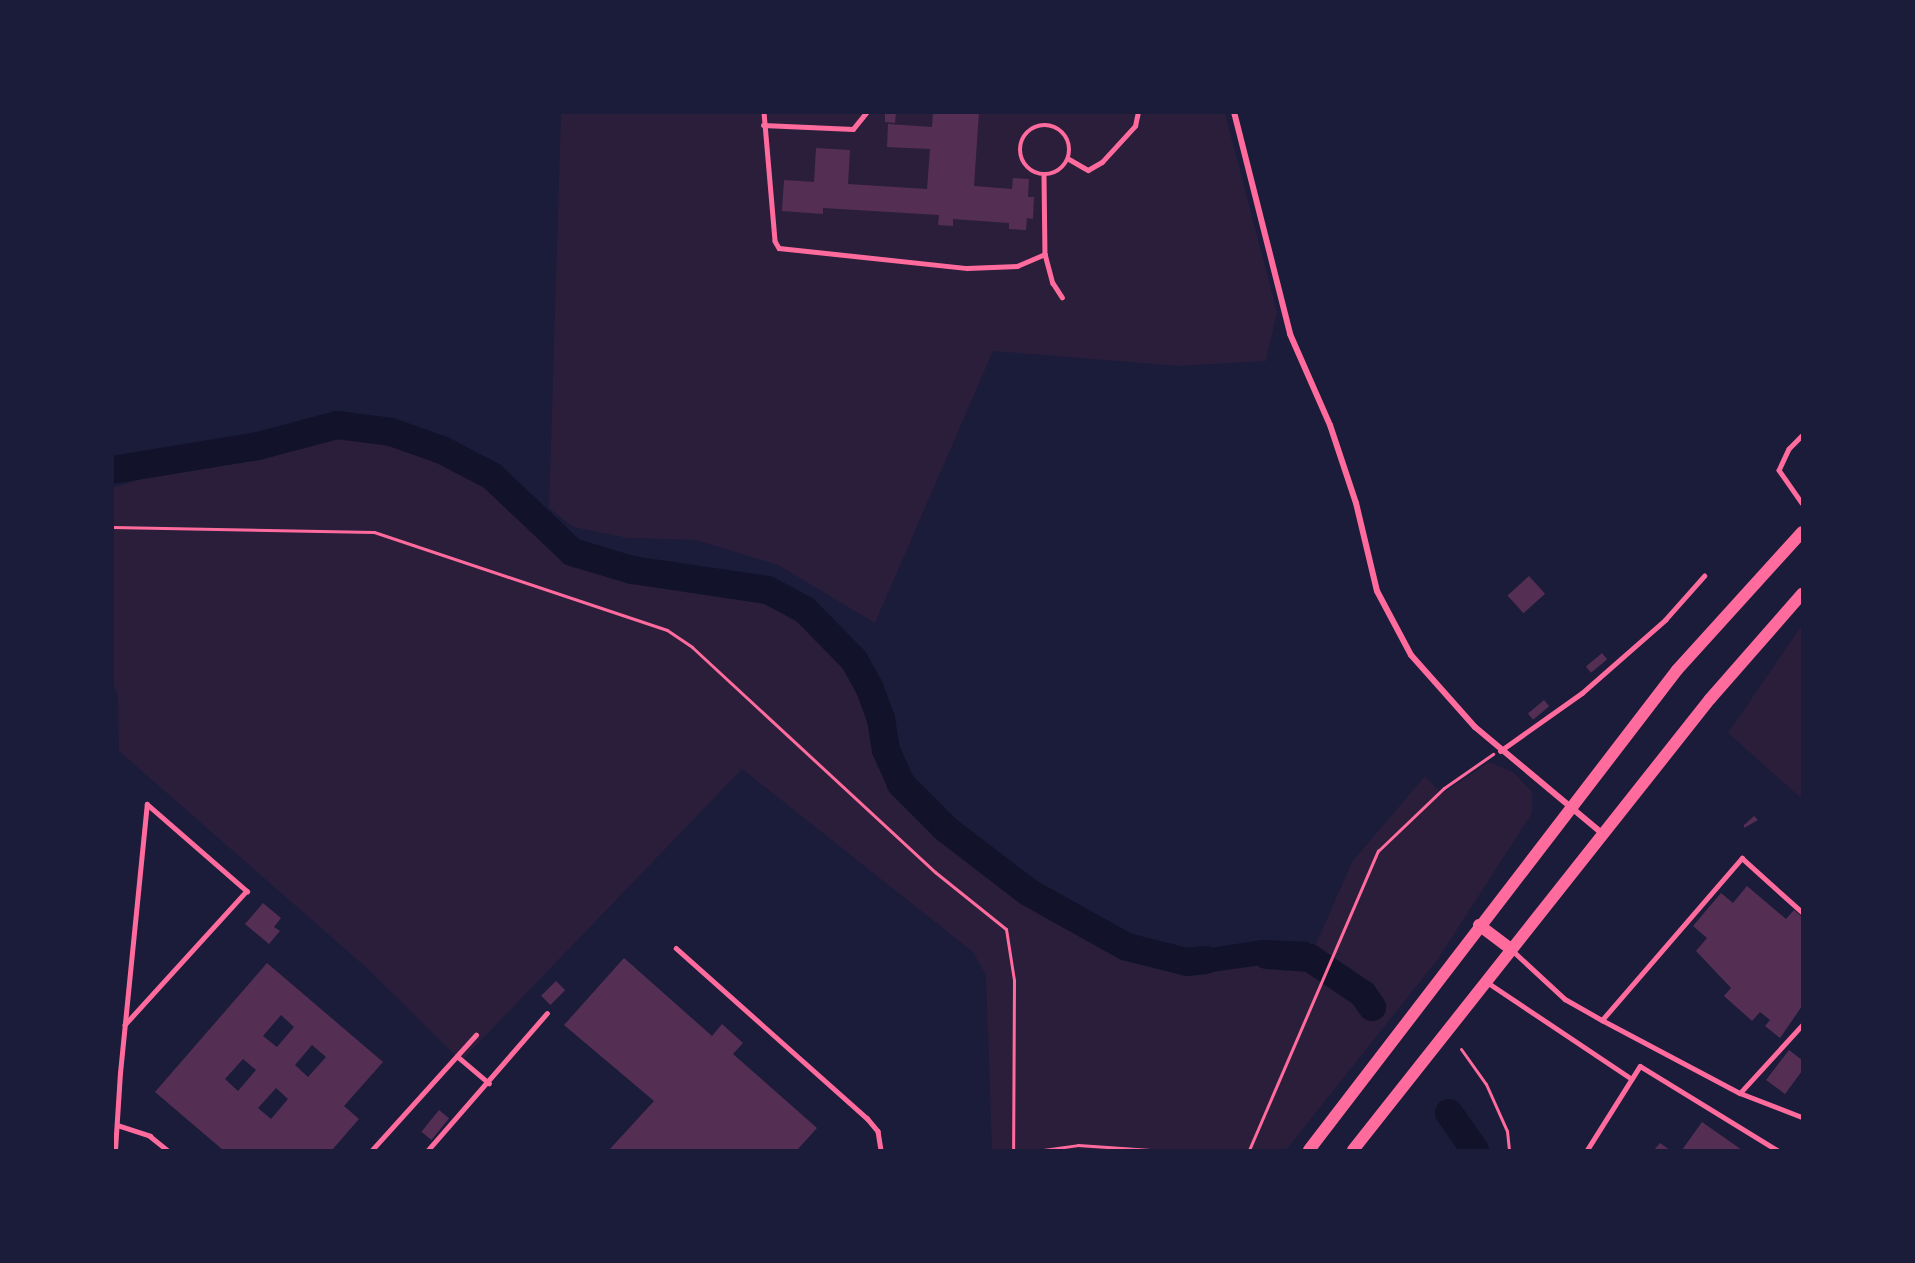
<!DOCTYPE html>
<style>
body{margin:0}
#map{position:relative;width:1915px;height:1263px;overflow:hidden;background:#1b1b3a;font-family:"Varela Round",sans-serif}
div>[style]{position:absolute}
.green>*{inset:0;background:#2a1e3b}
.water>*{inset:0;background:#12122b}
.river>*{height:28px;margin:-14px;padding:0 14px;transform-origin:14px;border-radius:14px;background:#12122b}
.building>*{inset:0;background:#542f53;transform-origin:0 0}
.path>*{height:3px;margin:-1.5px;padding:0 1.5px;transform-origin:1.5px;border-radius:1.5px;background:#ff6b9d}
.service>*{height:4.5px;margin:-2.25px;padding:0 2.25px;transform-origin:2.25px;border-radius:2.25px;background:#ff6b9d}
.service>.ring{margin:-2.25px;padding:0;box-sizing:content-box;background:none;border:4.5px solid #ff6b9d;border-radius:50%}
.minor>*{height:6px;margin:-3px;padding:0 3px;transform-origin:3px;border-radius:3px;background:#ff6b9d}
.secondary>*{height:12px;margin:-6px;padding:0 6px;transform-origin:6px;border-radius:6px;background:#ff6b9d}
span{translate:-50% -50%;white-space:nowrap;text-align:center;line-height:1.15;-webkit-text-stroke:6px #1b1b3a;paint-order:stroke}
.frame{position:absolute;inset:0;border:114px solid #1b1b3a;pointer-events:none}
</style>
<div id="map">
<div class="green">
<i style="clip-path:polygon(561px 113px,1225px 113px,1277px 312px,1266px 361px,1178px 366px,993px 351px,875px 623px,778px 565px,696px 540px,628px 538px,573px 527px,549px 508px)"></i>
<i style="clip-path:polygon(346px 435px,405px 446px,466px 469px,515px 504px,544px 539px,569px 556px,611px 573px,755px 590px,818px 632px,836px 650px,867px 713px,878px 756px,893px 786px,932px 829px,1034px 903px,1147px 963px,1204px 973px,1310px 958px,1352px 862px,1425px 776px,1442px 794px,1489px 762px,1513px 772px,1532px 792px,1532px 813px,1438px 959px,1286px 1150px,992px 1150px,986px 975px,973px 952px,742px 769px,461px 1061px,368px 969px,119px 751px,118px 696px,112px 680px,112px 488px,175px 469px)"></i>
<i style="clip-path:polygon(1802px 625px,1802px 799px,1728px 733px)"></i>
</div>
<div class="water">
<i style="clip-path:polygon(1262px 940px,1309px 942px,1305px 959px,1204px 973px,1166px 966px,1172px 950px,1191px 951px)"></i>
</div>
<div class="river">
<i style="left:112px;top:470px;width:148px;rotate:-9.3deg"></i>
<i style="left:258px;top:446px;width:82px;rotate:-14.9deg"></i>
<i style="left:337px;top:425px;width:54px;rotate:7.4deg"></i>
<i style="left:391px;top:432px;width:54px;rotate:19.4deg"></i>
<i style="left:442px;top:450px;width:56px;rotate:27.5deg"></i>
<i style="left:492px;top:476px;width:110px;rotate:43.5deg"></i>
<i style="left:572px;top:552px;width:63px;rotate:16.7deg"></i>
<i style="left:632px;top:570px;width:137px;rotate:8.4deg"></i>
<i style="left:768px;top:590px;width:42px;rotate:28.4deg"></i>
<i style="left:805px;top:610px;width:70px;rotate:45.6deg"></i>
<i style="left:854px;top:660px;width:33px;rotate:61deg"></i>
<i style="left:870px;top:689px;width:32px;rotate:70deg"></i>
<i style="left:881px;top:719px;width:31px;rotate:81deg"></i>
<i style="left:886px;top:750px;width:37px;rotate:66deg"></i>
<i style="left:901px;top:784px;width:64px;rotate:45deg"></i>
<i style="left:946px;top:829px;width:103px;rotate:37.5deg"></i>
<i style="left:1028px;top:892px;width:113px;rotate:29.1deg"></i>
<i style="left:1127px;top:947px;width:62px;rotate:14deg"></i>
<i style="left:1187px;top:962px;width:19px;rotate:-6deg"></i>
<i style="left:1267px;top:955px;width:43px;rotate:4deg"></i>
<i style="left:1310px;top:958px;width:64px;rotate:34.2deg"></i>
<i style="left:1363px;top:994px;width:16px;rotate:55deg"></i>
<i style="left:1449px;top:1113px;width:45px;rotate:54.9deg"></i>
</div>
<div class="building">
<i style="clip-path:polygon(885px 112px,896px 112px,895px 123px,885px 122px)"></i>
<i style="clip-path:polygon(933px 112px,979px 112px,974px 186px,1012px 189px,1013px 178px,1029px 179px,1028px 197px,1034px 197px,1033px 219px,1027px 218px,1026px 230px,1009px 229px,1009px 223px,953px 219px,953px 226px,938px 225px,939px 215px,823px 208px,823px 214px,782px 211px,784px 180px,814px 182px,816px 148px,850px 150px,848px 184px,927px 189px,930px 149px,887px 147px,888px 124px,932px 127px)"></i>
<i style="left:1529px;top:576px;width:24px;height:29px;rotate:48deg"></i>
<i style="left:1602px;top:653px;width:8px;height:21px;rotate:50deg"></i>
<i style="left:1544px;top:700px;width:8px;height:21px;rotate:50deg"></i>
<i style="clip-path:polygon(1754px 816px,1758px 820px,1744px 828px,1744px 825px)"></i>
<i style="clip-path:polygon(1747px 886px,1786px 919px,1794px 910px,1802px 917px,1802px 1006px,1780px 1038px,1765px 1026px,1770px 1020px,1760px 1012px,1752px 1021px,1724px 996px,1731px 988px,1696px 951px,1707px 938px,1693px 926px,1721px 893px,1733px 903px)"></i>
<i style="clip-path:polygon(263px 903px,281px 918px,274px 927px,280px 931px,269px 944px,245px 924px)"></i>
<i style="clip-path:polygon(624px 958px,712px 1036px,722px 1024px,743px 1043px,733px 1054px,817px 1128px,797px 1150px,609px 1150px,654px 1101px,564px 1025px)"></i>
<i style="clip-path:polygon(evenodd,267px 963px,383px 1062px,344px 1106px,359px 1119px,332px 1150px,223px 1150px,155px 1092px,267px 963px,281px 1015px,294px 1027px,277px 1047px,263px 1036px,281px 1015px,267px 963px,312px 1045px,326px 1057px,308px 1077px,295px 1065px,312px 1045px,267px 963px,243px 1059px,256px 1070px,238px 1091px,225px 1079px,243px 1059px,267px 963px,276px 1088px,288px 1099px,271px 1119px,258px 1108px,276px 1088px)"></i>
<i style="left:556px;top:981px;width:13px;height:21px;rotate:45deg"></i>
<i style="clip-path:polygon(1789px 1050px,1802px 1060px,1802px 1071px,1785px 1094px,1766px 1080px)"></i>
<i style="left:439px;top:1110px;width:13px;height:28px;rotate:39deg"></i>
<i style="clip-path:polygon(1702px 1122px,1742px 1150px,1682px 1150px)"></i>
<i style="clip-path:polygon(1660px 1143px,1670px 1150px,1654px 1150px)"></i>
</div>
<div class="path">
<i style="left:112px;top:527px;width:262px;rotate:1.1deg"></i>
<i style="left:374px;top:532px;width:309px;rotate:18.5deg"></i>
<i style="left:667px;top:630px;width:30px;rotate:34deg"></i>
<i style="left:692px;top:647px;width:331px;rotate:42.8deg"></i>
<i style="left:935px;top:872px;width:91px;rotate:38.8deg"></i>
<i style="left:1006px;top:929px;width:52px;rotate:81.1deg"></i>
<i style="left:1014px;top:980px;width:170px;rotate:90.3deg"></i>
<i style="left:1461px;top:1049px;width:43px;rotate:54.5deg"></i>
<i style="left:1486px;top:1084px;width:51px;rotate:65.9deg"></i>
<i style="left:1507px;top:1131px;width:19px;rotate:84deg"></i>
<i style="left:1043px;top:1150px;width:35px;rotate:-8deg"></i>
<i style="left:1078px;top:1145px;width:73px;rotate:3.9deg"></i>
<i style="left:1249px;top:1150px;width:326px;rotate:-66.7deg"></i>
<i style="left:1378px;top:851px;width:91px;rotate:-43.7deg"></i>
<i style="left:1444px;top:788px;width:60px;rotate:-34.8deg"></i>
</div>
<div class="service">
<i style="left:764px;top:112px;width:129px;rotate:85.1deg"></i>
<i style="left:775px;top:241px;width:8px;rotate:60deg"></i>
<i style="left:779px;top:248px;width:189px;rotate:6.1deg"></i>
<i style="left:967px;top:268px;width:50px;rotate:-2.3deg"></i>
<i style="left:1017px;top:266px;width:30px;rotate:-23deg"></i>
<i class="ring" style="left:1020px;top:125px;width:45.5px;height:45.5px"></i>
<i style="left:763px;top:125px;width:90px;rotate:2.5deg"></i>
<i style="left:853px;top:129px;width:22px;rotate:-51deg"></i>
<i style="left:1069px;top:159px;width:22px;rotate:30deg"></i>
<i style="left:1088px;top:170px;width:16px;rotate:-30deg"></i>
<i style="left:1102px;top:162px;width:49px;rotate:-47.5deg"></i>
<i style="left:1135px;top:126px;width:14px;rotate:-78deg"></i>
<i style="left:1044px;top:175px;width:79px;rotate:89.3deg"></i>
<i style="left:1045px;top:254px;width:30px;rotate:75deg"></i>
<i style="left:1053px;top:283px;width:17px;rotate:57deg"></i>
<i style="left:1802px;top:436px;width:18px;rotate:135deg"></i>
<i style="left:1789px;top:449px;width:23px;rotate:115deg"></i>
<i style="left:1779px;top:470px;width:40px;rotate:55.1deg"></i>
<i style="left:1500px;top:751px;width:100px;rotate:-35.3deg"></i>
<i style="left:1582px;top:693px;width:111px;rotate:-41.3deg"></i>
<i style="left:1665px;top:620px;width:59px;rotate:-48.4deg"></i>
<i style="left:676px;top:948px;width:256px;rotate:41.7deg"></i>
<i style="left:867px;top:1118px;width:17px;rotate:50deg"></i>
<i style="left:878px;top:1131px;width:19px;rotate:81deg"></i>
<i style="left:1512px;top:950px;width:72px;rotate:42.8deg"></i>
<i style="left:1565px;top:999px;width:43px;rotate:29.6deg"></i>
<i style="left:1602px;top:1020px;width:156px;rotate:27.9deg"></i>
<i style="left:1740px;top:1093px;width:66px;rotate:21.2deg"></i>
<i style="left:1487px;top:982px;width:174px;rotate:33.8deg"></i>
<i style="left:1602px;top:1020px;width:214px;rotate:-49.2deg"></i>
<i style="left:1742px;top:858px;width:81px;rotate:42deg"></i>
<i style="left:457px;top:1056px;width:42px;rotate:40.2deg"></i>
<i style="left:1740px;top:1093px;width:92px;rotate:-47.6deg"></i>
<i style="left:117px;top:1125px;width:35px;rotate:18deg"></i>
<i style="left:150px;top:1136px;width:22px;rotate:39deg"></i>
<i style="left:115px;top:1150px;width:77px;rotate:-86.3deg"></i>
<i style="left:120px;top:1073px;width:270px;rotate:-84.3deg"></i>
<i style="left:147px;top:804px;width:133px;rotate:41deg"></i>
<i style="left:247px;top:891px;width:181px;rotate:132.3deg"></i>
<i style="left:372px;top:1150px;width:155px;rotate:-47.9deg"></i>
<i style="left:428px;top:1150px;width:181px;rotate:-49deg"></i>
<i style="left:1587px;top:1150px;width:99px;rotate:-57.8deg"></i>
<i style="left:1640px;top:1066px;width:161px;rotate:31.5deg"></i>
</div>
<div class="minor">
<i style="left:1234px;top:112px;width:229px;rotate:75.8deg"></i>
<i style="left:1290px;top:334px;width:99px;rotate:66.3deg"></i>
<i style="left:1330px;top:425px;width:82px;rotate:71.6deg"></i>
<i style="left:1356px;top:503px;width:90px;rotate:76.6deg"></i>
<i style="left:1377px;top:591px;width:72px;rotate:62deg"></i>
<i style="left:1411px;top:655px;width:96px;rotate:48.4deg"></i>
<i style="left:1475px;top:727px;width:167px;rotate:39.9deg"></i>
</div>
<div class="secondary">
<i style="left:1479px;top:925px;width:39px;rotate:37deg"></i>
<i style="left:1309px;top:1150px;width:605px;rotate:-52.52deg"></i>
<i style="left:1677px;top:670px;width:186px;rotate:-47.8deg"></i>
<i style="left:1353px;top:1150px;width:575px;rotate:-51.64deg"></i>
<i style="left:1710px;top:699px;width:140px;rotate:-48.8deg"></i>
</div>
<div class="frame"></div>
</div>
